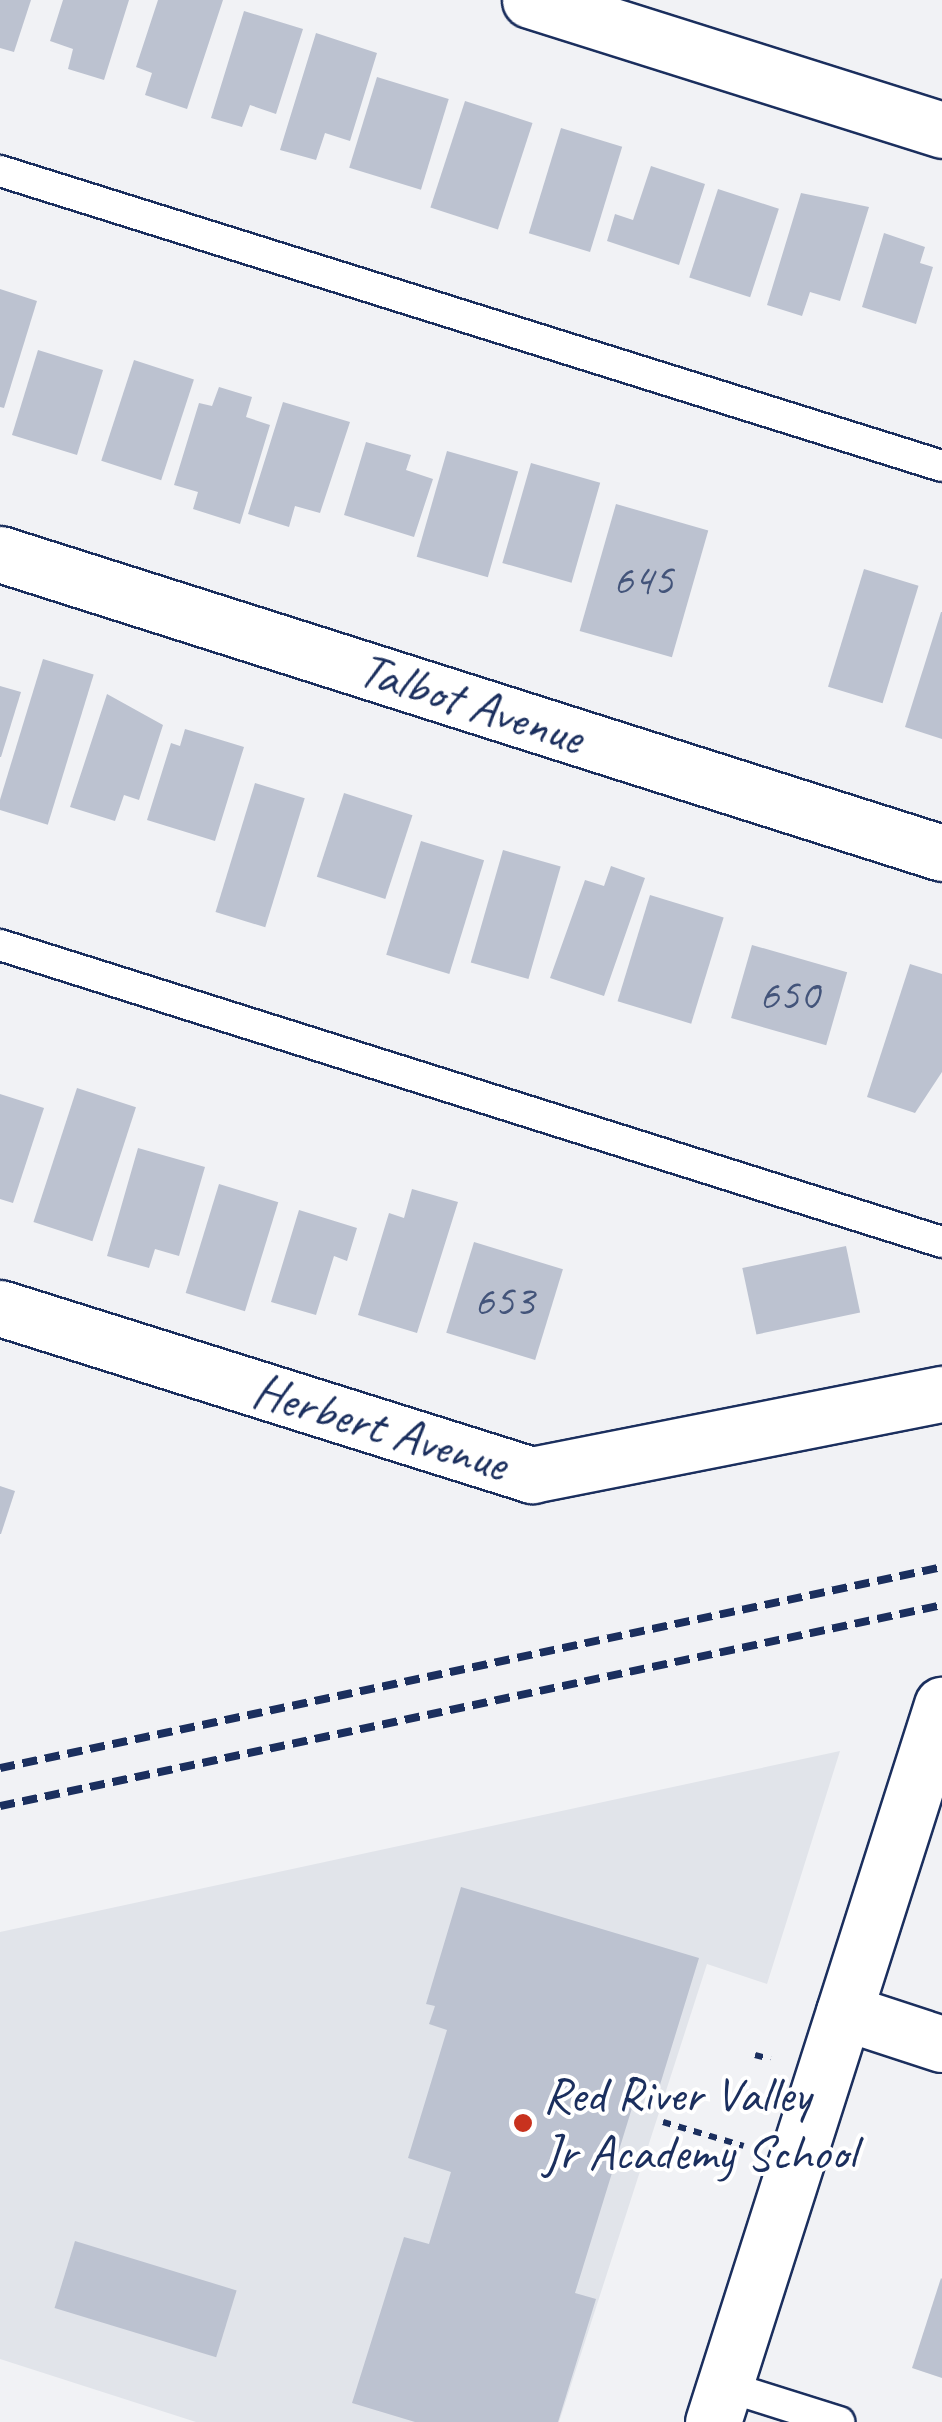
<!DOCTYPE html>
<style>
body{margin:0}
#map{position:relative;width:942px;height:2422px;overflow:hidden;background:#f1f2f5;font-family:Caveat,sans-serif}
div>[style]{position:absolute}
.built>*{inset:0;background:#e1e4ea}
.building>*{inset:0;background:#bcc2d0;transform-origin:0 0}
.path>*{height:6px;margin-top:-3px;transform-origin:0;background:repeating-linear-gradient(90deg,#1b2f5e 0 8px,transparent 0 16px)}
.roads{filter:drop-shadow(2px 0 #1b2f5e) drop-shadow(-2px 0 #1b2f5e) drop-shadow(0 2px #1b2f5e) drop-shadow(0 -2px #1b2f5e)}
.lane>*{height:30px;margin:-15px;padding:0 15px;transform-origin:15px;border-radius:15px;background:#fff}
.street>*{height:55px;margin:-27.5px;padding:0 27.5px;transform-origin:27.5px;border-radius:27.5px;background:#fff}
.secondary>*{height:55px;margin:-27.5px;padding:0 27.5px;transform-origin:27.5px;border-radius:27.5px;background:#fff}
.rail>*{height:8px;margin-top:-4px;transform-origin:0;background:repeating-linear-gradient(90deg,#1b2f5e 0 15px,transparent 0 23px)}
.dots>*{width:28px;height:28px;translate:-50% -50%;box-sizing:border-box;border:5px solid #fff;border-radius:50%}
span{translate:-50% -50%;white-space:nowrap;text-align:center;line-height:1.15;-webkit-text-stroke:8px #fff;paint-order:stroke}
.number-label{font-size:45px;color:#43547a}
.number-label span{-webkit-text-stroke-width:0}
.street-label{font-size:50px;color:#1b2f5e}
.poi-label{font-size:50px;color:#1b2f5e}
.left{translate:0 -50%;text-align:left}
</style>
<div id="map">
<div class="built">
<i style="clip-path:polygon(840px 1751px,767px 1984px,707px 1964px,559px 2422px,196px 2422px,0 2359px,0 1932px)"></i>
</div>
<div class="building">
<i style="clip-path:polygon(0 0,31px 0,14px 52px,0 48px)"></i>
<i style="clip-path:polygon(63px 0,129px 0,104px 80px,68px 69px,73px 49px,50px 41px)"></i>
<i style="clip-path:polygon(158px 0,223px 0,187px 109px,145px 95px,152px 73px,136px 67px)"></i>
<i style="clip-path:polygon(244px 11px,303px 29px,276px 114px,250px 105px,242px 127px,211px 118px)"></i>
<i style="clip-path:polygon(316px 33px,377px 53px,350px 141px,325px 133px,316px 160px,280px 150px)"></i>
<i style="left:377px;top:77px;width:75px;height:95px;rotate:17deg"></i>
<i style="left:465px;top:101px;width:71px;height:112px;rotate:18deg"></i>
<i style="left:561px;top:128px;width:64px;height:110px;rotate:17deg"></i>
<i style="clip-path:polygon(651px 166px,705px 184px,679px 265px,607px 241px,615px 214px,633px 220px)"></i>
<i style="left:718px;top:189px;width:64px;height:93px;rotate:18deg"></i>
<i style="clip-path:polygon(801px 193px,869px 207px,840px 301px,810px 292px,802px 316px,767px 305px)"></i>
<i style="clip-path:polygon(884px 233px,925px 247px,920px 263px,933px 267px,916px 324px,862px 307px)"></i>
<i style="clip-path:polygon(0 289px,37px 301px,4px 408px,0 407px)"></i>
<i style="left:38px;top:350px;width:68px;height:89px;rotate:17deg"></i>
<i style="left:134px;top:360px;width:63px;height:106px;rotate:18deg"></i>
<i style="clip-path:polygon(219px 387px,252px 397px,246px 417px,270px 425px,240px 524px,193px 509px,198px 492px,174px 485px,199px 403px,212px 406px)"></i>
<i style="clip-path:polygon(283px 402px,350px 422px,320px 513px,295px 506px,289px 527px,248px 514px)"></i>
<i style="clip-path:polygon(366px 442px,411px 455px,406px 470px,433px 479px,414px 537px,344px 515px)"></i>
<i style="left:447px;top:451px;width:74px;height:110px;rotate:16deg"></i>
<i style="left:531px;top:463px;width:72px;height:104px;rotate:16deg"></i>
<i style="left:616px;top:504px;width:96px;height:132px;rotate:16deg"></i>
<i style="left:864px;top:569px;width:57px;height:123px;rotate:17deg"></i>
<i style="clip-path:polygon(941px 612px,942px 612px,942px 739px,905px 727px)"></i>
<i style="left:43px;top:659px;width:53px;height:157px;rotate:17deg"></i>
<i style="clip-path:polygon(0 686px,21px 692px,1px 757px,0 757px)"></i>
<i style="clip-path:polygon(107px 694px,163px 725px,139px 800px,124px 795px,115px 821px,70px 807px)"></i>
<i style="clip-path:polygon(185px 729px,244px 747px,215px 841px,147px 820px,171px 743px,180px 746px)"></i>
<i style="left:255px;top:783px;width:52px;height:135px;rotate:17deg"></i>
<i style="left:344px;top:793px;width:72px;height:88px;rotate:18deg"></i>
<i style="left:421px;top:841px;width:66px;height:119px;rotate:17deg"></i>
<i style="left:503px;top:850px;width:60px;height:117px;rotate:16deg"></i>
<i style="clip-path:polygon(611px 866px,645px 878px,604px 996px,550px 978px,585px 880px,604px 886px)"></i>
<i style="left:650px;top:895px;width:77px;height:111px;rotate:17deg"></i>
<i style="left:752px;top:945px;width:99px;height:76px;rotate:16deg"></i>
<i style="clip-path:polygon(910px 964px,942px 974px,942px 1072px,915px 1113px,867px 1097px)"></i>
<i style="left:77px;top:1088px;width:62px;height:141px;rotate:18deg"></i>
<i style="clip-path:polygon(0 1094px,44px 1108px,13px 1203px,0 1199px)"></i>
<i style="clip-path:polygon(138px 1148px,205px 1167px,179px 1256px,155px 1249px,149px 1268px,107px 1256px)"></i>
<i style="left:219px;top:1184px;width:62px;height:114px;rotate:17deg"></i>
<i style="clip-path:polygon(412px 1189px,458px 1202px,417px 1333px,358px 1315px,389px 1213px,404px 1218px)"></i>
<i style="clip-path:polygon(299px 1210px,357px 1228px,347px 1261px,334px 1256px,316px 1315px,271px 1302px)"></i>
<i style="left:474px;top:1242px;width:93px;height:95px;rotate:17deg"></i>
<i style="left:846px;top:1246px;width:68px;height:106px;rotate:78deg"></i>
<i style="clip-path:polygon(0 1486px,15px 1491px,1px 1534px,0 1534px)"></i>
<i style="clip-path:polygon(461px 1887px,699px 1958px,659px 2088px,640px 2082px,575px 2293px,596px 2299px,558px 2422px,415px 2422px,352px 2403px,404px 2237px,429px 2244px,451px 2172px,408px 2158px,447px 2030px,429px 2024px,435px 2006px,426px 2004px)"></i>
<i style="left:75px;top:2241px;width:169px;height:70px;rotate:17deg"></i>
<i style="clip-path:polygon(941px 2278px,942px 2279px,942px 2378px,912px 2368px)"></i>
</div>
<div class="path">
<i style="left:755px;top:2055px;width:16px;rotate:15deg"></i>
<i style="left:663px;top:2122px;width:84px;rotate:16.5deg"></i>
</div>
<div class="roads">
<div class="lane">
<i style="left:0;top:171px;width:987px;rotate:17.39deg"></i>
<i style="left:0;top:945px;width:988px;rotate:17.5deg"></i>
<i style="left:725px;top:2386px;width:120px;rotate:17.5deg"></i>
</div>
<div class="street">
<i style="left:530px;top:0;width:432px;rotate:17.5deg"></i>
<i style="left:0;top:1308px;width:558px;rotate:17.43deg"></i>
<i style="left:532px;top:1475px;width:418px;rotate:-11.2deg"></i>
<i style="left:844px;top:2012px;width:103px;rotate:18.1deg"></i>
</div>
<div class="secondary">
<i style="left:0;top:554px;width:988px;rotate:17.61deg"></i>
<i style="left:713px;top:2422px;width:753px;rotate:-72.29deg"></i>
</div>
</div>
<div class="rail">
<i style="left:0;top:1768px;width:963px;rotate:-12.04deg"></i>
<i style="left:0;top:1806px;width:963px;rotate:-12.04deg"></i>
</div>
<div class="dots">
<i style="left:523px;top:2123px;background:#c8321e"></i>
</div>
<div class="number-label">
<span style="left:643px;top:580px">645</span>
<span style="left:789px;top:995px">650</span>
<span style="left:504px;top:1301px">653</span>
</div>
<div class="street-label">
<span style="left:471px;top:703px;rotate:18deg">Talbot Avenue</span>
<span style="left:380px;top:1427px;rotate:17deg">Herbert Avenue</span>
</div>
<div class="poi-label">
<span class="left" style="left:543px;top:2123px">Red River Valley<br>Jr Academy School</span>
</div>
</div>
